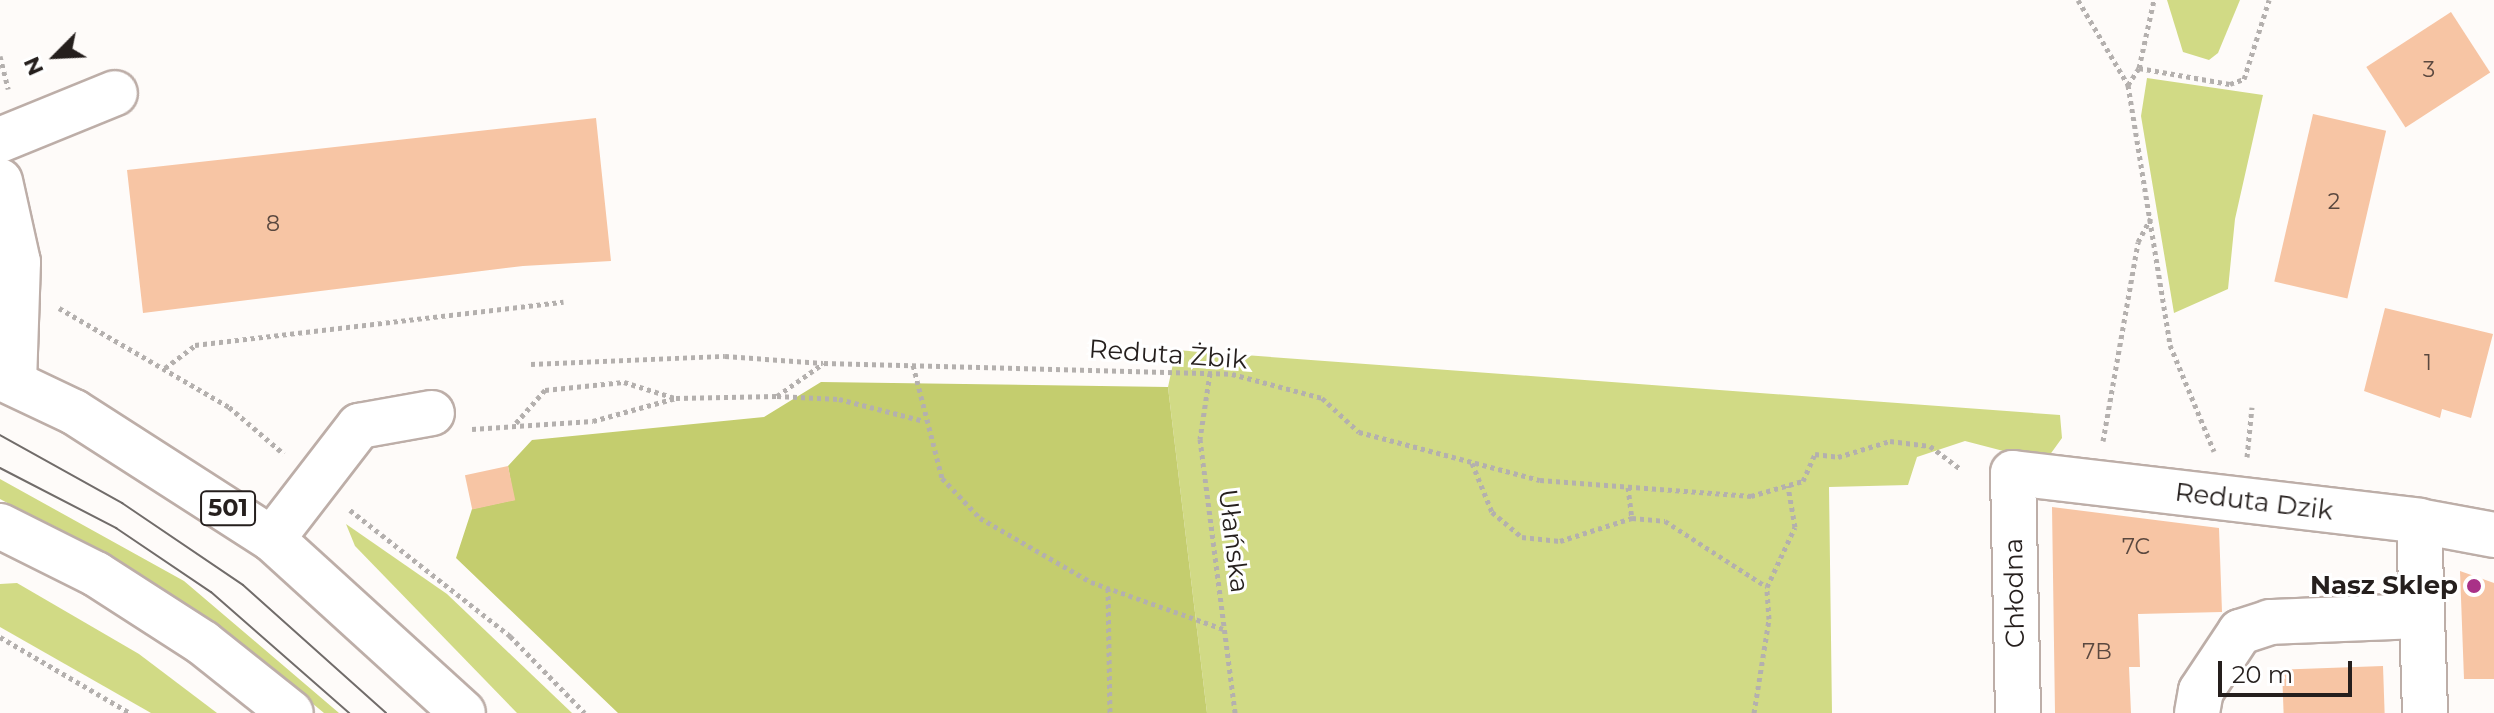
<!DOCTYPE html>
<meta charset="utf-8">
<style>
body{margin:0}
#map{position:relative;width:2494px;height:713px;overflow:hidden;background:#fefbf9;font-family:Montserrat,sans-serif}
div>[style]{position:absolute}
.green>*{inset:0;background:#d1da85}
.forest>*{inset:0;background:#c4cd6e}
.building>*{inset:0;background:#f7c5a4;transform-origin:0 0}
.path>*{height:5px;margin-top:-2.5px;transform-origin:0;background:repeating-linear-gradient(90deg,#b4b0ae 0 4px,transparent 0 8px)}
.roads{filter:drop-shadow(2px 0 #bdaea8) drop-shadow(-2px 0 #bdaea8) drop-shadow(0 2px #bdaea8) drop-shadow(0 -2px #bdaea8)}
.minor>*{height:44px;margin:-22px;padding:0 22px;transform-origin:22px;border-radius:22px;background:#fff}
.major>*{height:44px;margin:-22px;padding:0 22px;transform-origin:22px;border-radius:22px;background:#fff}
.tram>*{height:2px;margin:-1px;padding:0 1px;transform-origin:1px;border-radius:1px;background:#716c6a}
.dots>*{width:22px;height:22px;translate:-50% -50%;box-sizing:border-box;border:4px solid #fff;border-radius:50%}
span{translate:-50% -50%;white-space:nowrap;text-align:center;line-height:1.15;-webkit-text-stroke:6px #fff;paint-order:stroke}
.number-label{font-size:22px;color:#5a483f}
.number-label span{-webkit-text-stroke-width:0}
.shield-label span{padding:2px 6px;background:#fff;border:2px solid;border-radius:6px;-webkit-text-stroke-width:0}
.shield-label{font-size:24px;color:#251f1d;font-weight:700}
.street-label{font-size:26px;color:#251f1d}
.poi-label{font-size:26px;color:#251f1d;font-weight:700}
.right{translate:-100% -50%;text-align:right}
.north{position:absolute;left:16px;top:16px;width:80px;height:80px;-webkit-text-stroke:6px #fff;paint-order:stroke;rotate:246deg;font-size:22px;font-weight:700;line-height:32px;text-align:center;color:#251f1d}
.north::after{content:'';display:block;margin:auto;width:28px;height:36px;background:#251f1d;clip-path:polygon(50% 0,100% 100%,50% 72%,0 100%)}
.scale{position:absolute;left:2218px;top:661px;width:134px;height:36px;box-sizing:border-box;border:4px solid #251f1d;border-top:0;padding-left:10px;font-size:24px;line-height:28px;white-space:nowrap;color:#251f1d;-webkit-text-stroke:6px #fff;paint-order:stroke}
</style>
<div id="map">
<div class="green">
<i style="clip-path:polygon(2167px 0,2240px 0,2218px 53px,2209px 60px,2183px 52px)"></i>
<i style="clip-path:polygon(2147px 78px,2263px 95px,2235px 219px,2228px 289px,2174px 313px,2141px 116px)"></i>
<i style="clip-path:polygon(1176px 350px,2060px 415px,2062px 438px,2049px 456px,2015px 454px,1965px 441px,1917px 457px,1908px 485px,1829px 487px,1832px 713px,1207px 713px,1168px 387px)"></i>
<i style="clip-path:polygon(0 479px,184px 581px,339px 713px,324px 713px,236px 640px,148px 579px,0 499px)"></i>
<i style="clip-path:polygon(346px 524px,447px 594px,572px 713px,517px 713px,355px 546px)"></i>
<i style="clip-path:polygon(17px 583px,139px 654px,217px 713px,151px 713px,0 627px,0 584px)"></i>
</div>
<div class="forest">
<i style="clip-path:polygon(821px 382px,1168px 387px,1207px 713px,618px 713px,456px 558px,472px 509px,514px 500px,508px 466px,532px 440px,764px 417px)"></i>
</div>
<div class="building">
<i style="left:2451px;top:12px;width:72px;height:101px;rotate:57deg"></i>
<i style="left:2313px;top:114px;width:75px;height:172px;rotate:13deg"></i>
<i style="clip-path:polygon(596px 118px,611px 261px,523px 266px,143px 313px,127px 170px)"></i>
<i style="clip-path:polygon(2385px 308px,2493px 334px,2471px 418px,2442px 409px,2440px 418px,2364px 391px)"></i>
<i style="left:508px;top:466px;width:35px;height:44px;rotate:78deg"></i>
<i style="clip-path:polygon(2052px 507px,2219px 528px,2222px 612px,2138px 614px,2140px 667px,2129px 667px,2131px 713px,2055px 713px)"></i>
<i style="clip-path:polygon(2460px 571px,2494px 583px,2494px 679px,2464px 679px)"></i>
<i style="left:2383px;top:666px;width:47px;height:101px;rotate:88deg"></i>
</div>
<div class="path">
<i style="left:2078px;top:0;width:99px;rotate:59.5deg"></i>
<i style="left:2128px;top:85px;width:263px;rotate:80.8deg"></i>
<i style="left:2170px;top:345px;width:115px;rotate:67.5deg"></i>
<i style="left:0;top:56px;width:34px;rotate:76deg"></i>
<i style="left:2139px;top:68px;width:92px;rotate:10deg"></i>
<i style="left:2230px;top:84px;width:15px;rotate:-20deg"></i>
<i style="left:2244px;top:79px;width:83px;rotate:-72.4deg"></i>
<i style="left:2128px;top:85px;width:20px;rotate:-57deg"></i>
<i style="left:2139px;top:68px;width:70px;rotate:-77.6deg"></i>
<i style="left:59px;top:308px;width:197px;rotate:30.2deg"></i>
<i style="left:229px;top:407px;width:72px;rotate:40.5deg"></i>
<i style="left:531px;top:364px;width:194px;rotate:-2.4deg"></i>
<i style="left:725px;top:356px;width:98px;rotate:4.1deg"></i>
<i style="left:913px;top:365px;width:117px;rotate:75.6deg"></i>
<i style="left:942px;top:478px;width:55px;rotate:46.5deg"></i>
<i style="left:980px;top:518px;width:128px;rotate:30deg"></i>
<i style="left:1091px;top:582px;width:140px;rotate:19.6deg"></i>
<i style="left:165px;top:368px;width:38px;rotate:-37deg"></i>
<i style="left:195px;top:345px;width:371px;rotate:-6.7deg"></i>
<i style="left:1210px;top:373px;width:67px;rotate:98.6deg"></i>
<i style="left:1200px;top:439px;width:276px;rotate:82.7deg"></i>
<i style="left:777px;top:396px;width:57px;rotate:-35.1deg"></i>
<i style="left:824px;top:363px;width:408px;rotate:1.5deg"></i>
<i style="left:1232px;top:374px;width:93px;rotate:14.9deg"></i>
<i style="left:1322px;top:398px;width:50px;rotate:42.6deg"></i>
<i style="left:1359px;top:432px;width:187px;rotate:14.9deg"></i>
<i style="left:1540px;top:480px;width:212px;rotate:4.3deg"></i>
<i style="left:1751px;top:496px;width:54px;rotate:-16.1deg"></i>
<i style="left:1803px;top:481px;width:30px;rotate:-66deg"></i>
<i style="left:1815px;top:454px;width:23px;rotate:7deg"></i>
<i style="left:1838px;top:457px;width:54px;rotate:-17.1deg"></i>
<i style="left:1890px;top:441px;width:40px;rotate:7.1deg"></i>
<i style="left:1930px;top:446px;width:39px;rotate:37deg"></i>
<i style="left:516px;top:423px;width:44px;rotate:-48.7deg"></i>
<i style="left:545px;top:390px;width:79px;rotate:-5.8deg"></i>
<i style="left:624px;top:382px;width:53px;rotate:17.4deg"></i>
<i style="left:472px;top:429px;width:121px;rotate:-3.8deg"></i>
<i style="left:593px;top:421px;width:86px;rotate:-15.5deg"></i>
<i style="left:676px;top:398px;width:101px;rotate:-1.1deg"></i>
<i style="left:777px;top:396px;width:62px;rotate:2.8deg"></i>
<i style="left:839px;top:399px;width:88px;rotate:14.5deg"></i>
<i style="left:2103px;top:441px;width:202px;rotate:-80deg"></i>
<i style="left:2138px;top:242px;width:27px;rotate:-62deg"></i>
<i style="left:2247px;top:457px;width:50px;rotate:-84.3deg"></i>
<i style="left:1472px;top:463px;width:53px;rotate:67.8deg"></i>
<i style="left:1492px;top:512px;width:39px;rotate:40deg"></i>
<i style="left:1522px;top:537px;width:38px;rotate:6deg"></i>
<i style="left:1560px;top:541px;width:76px;rotate:-17.7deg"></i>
<i style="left:1628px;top:487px;width:31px;rotate:83deg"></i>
<i style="left:1632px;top:518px;width:33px;rotate:5deg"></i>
<i style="left:1665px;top:521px;width:121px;rotate:32.9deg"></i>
<i style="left:350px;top:510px;width:204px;rotate:38.2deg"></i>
<i style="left:510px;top:636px;width:107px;rotate:45.8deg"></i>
<i style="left:1108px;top:588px;width:125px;rotate:89.1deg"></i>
<i style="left:0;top:637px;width:151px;rotate:30.3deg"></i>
<i style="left:1754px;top:713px;width:95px;rotate:-80.9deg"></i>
<i style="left:1769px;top:619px;width:32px;rotate:-94deg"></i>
<i style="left:1767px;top:587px;width:66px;rotate:-65deg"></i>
<i style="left:1795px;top:527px;width:42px;rotate:-99.7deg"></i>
</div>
<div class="roads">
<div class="minor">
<i style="left:0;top:140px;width:124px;rotate:-22.2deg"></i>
<i style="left:0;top:181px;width:83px;rotate:77.5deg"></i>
<i style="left:18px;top:262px;width:121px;rotate:91.9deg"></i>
<i style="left:2419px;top:521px;width:192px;rotate:88.2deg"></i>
<i style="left:272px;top:539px;width:143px;rotate:-52.4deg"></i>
<i style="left:359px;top:426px;width:74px;rotate:-10.1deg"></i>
<i style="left:2018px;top:713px;width:240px;rotate:-91.2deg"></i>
<i style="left:2013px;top:473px;width:409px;rotate:6.7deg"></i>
<i style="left:2419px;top:521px;width:76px;rotate:10.6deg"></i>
<i style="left:2197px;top:713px;width:22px;rotate:-80deg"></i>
<i style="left:2201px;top:691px;width:71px;rotate:-56.5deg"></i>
<i style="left:2240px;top:632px;width:32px;rotate:-18deg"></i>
<i style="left:2270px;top:622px;width:152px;rotate:-2.3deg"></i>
</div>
<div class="major">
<i style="left:0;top:377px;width:82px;rotate:25.3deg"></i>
<i style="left:74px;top:412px;width:235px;rotate:32.7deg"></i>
<i style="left:272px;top:539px;width:258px;rotate:42.3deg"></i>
<i style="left:0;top:526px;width:107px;rotate:26.6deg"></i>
<i style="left:96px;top:574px;width:127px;rotate:32.8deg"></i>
<i style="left:203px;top:643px;width:112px;rotate:38.5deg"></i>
</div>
</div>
<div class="tram">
<i style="left:0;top:435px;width:140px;rotate:29.1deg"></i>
<i style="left:122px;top:503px;width:146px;rotate:34.1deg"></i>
<i style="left:243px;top:585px;width:192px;rotate:41.8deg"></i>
<i style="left:0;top:468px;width:131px;rotate:27.3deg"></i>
<i style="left:116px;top:528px;width:115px;rotate:34deg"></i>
<i style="left:211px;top:592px;width:184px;rotate:41.2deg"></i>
</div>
<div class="dots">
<i style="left:2474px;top:586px;background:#a93187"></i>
</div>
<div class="number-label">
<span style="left:2429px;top:70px">3</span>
<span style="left:2334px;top:202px">2</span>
<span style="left:273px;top:224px">8</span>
<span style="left:2428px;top:363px">1</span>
<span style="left:2136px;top:547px">7C</span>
<span style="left:2097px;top:652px">7B</span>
</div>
<div class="shield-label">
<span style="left:228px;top:508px">501</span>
</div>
<div class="street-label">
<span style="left:1168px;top:355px;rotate:4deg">Reduta Żbik</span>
<span style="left:2254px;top:502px;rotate:7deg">Reduta Dzik</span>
<span style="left:1233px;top:541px;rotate:83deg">Ułańska</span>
<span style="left:2015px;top:593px;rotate:-91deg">Chłodna</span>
</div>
<div class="poi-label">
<span class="right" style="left:2458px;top:586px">Nasz Sklep</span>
</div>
<div class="north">N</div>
<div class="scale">20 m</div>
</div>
